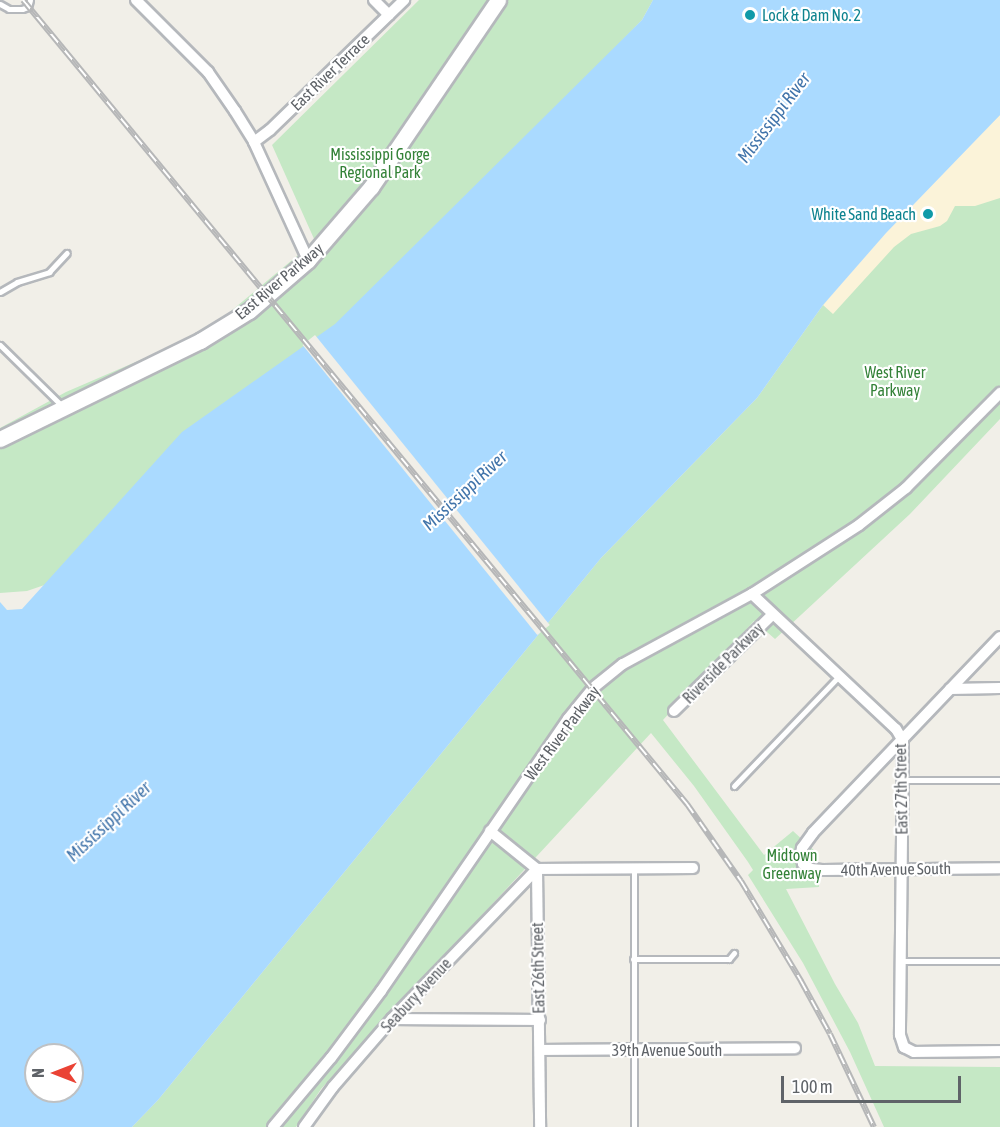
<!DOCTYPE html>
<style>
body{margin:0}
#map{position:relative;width:1000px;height:1127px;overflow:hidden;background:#f1efe8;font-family:"Asap Condensed",sans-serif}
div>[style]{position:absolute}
.green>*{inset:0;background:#c5e8c5}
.sand>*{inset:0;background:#fbf3d9}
.water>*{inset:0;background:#aadaff}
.pier>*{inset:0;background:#f1efe8;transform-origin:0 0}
.roads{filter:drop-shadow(2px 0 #b5b8bc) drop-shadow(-2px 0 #b5b8bc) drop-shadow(0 2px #b5b8bc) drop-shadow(0 -2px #b5b8bc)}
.lane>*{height:5px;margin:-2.5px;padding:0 2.5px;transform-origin:2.5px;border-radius:2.5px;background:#fff}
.street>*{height:10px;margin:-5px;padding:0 5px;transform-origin:5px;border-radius:5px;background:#fff}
.secondary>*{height:15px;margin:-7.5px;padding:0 7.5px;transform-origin:7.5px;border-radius:7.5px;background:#fff}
.rail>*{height:6px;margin-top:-3px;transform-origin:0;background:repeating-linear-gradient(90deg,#fff 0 11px,#b6b7b8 0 22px);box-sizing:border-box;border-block:2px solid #b6b7b8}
.dots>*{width:16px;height:16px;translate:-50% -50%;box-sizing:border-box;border:3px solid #fff;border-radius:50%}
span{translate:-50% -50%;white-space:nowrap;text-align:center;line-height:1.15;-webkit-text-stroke:4.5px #fff;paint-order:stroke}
.culture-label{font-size:16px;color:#0d838f}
.left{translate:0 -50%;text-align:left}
.right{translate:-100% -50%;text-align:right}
.street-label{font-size:16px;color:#5f6368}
.park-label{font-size:16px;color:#348238}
.water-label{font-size:18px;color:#4174aa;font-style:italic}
.north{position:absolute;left:24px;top:1043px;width:60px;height:60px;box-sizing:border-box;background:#fff;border:2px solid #bfc1c3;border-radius:50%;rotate:270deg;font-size:16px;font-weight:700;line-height:24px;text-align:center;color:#5f6368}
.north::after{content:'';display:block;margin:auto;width:21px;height:27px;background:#ea4335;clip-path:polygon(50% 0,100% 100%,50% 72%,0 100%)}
.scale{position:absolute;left:781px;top:1076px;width:180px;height:27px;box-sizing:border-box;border:3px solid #5f6368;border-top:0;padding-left:8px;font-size:18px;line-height:21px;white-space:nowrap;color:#5f6368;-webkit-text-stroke:4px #fff;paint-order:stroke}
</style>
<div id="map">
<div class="green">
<i style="clip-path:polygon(419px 0,653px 0,642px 20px,346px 326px,59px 580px,27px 591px,0 593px,0 428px,66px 392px,182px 342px,225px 316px,315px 241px,272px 145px)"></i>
<i style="clip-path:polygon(1000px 115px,1000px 419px,910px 514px,775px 639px,754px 621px,663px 720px,764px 855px,793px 831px,818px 854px,819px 887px,786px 889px,835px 984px,858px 1023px,875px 1066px,1000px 1067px,1000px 1127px,884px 1127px,850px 1052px,803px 963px,748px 875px,753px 870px,748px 862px,694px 786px,651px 733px,321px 1089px,296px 1127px,132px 1127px,158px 1100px,601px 558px,757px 398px,823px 305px)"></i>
</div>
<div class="sand">
<i style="clip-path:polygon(1000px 115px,1000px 198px,975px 206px,955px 206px,947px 221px,940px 226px,911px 234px,894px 247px,833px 314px,823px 305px,886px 233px)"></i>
</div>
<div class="water">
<i style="clip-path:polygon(evenodd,653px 0,1000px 0,1000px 115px,886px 233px,823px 305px,757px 398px,601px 558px,158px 1100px,132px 1127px,0 1127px,0 602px,7px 610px,22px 609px,182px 432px,335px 324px,642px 20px,653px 0,36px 1055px,72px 1055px,72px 1091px,36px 1091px,36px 1055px)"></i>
</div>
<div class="pier">
<i style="left:315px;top:335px;width:373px;height:16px;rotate:51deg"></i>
</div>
<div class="roads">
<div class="lane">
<i style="left:0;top:4px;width:10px;rotate:29deg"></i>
<i style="left:9px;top:9px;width:13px"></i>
<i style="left:22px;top:9px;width:6px;rotate:-18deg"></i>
<i style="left:28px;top:7px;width:7px;rotate:-74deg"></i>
<i style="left:0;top:292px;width:20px;rotate:-30deg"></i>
<i style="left:17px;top:282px;width:34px;rotate:-17deg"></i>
<i style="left:49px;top:272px;width:26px;rotate:-47deg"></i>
<i style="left:0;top:345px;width:87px;rotate:44.5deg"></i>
<i style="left:903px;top:780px;width:97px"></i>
<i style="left:734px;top:786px;width:152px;rotate:-46.3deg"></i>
<i style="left:633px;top:959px;width:96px"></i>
<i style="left:729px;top:959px;width:8px;rotate:-50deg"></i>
<i style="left:901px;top:961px;width:99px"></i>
<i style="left:634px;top:1127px;width:258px;rotate:-90deg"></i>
</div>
<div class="street">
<i style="left:136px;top:0;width:102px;rotate:45deg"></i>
<i style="left:208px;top:72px;width:47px;rotate:55.3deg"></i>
<i style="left:235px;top:111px;width:36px;rotate:58deg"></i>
<i style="left:254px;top:142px;width:130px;rotate:65.4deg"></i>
<i style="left:374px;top:0;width:21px;rotate:45deg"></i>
<i style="left:254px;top:142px;width:20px;rotate:-37deg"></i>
<i style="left:270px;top:130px;width:187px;rotate:-44.1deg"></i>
<i style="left:752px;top:594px;width:197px;rotate:43.2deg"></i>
<i style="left:896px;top:729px;width:14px;rotate:60deg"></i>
<i style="left:903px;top:741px;width:294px;rotate:90.6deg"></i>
<i style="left:900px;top:1035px;width:13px;rotate:72deg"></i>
<i style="left:904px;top:1047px;width:11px;rotate:27deg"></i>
<i style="left:914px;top:1052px;width:86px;rotate:-0.7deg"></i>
<i style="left:1000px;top:637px;width:271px;rotate:133.7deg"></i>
<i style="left:813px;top:833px;width:19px;rotate:126deg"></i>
<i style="left:802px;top:848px;width:7px;rotate:98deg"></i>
<i style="left:801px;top:855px;width:9px;rotate:77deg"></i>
<i style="left:803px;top:864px;width:9px;rotate:32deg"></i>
<i style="left:811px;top:869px;width:11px;rotate:5deg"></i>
<i style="left:822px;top:870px;width:178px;rotate:-0.6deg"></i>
<i style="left:950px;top:689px;width:50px;rotate:-1.1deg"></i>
<i style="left:674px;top:711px;width:137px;rotate:-44.4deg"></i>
<i style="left:490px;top:831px;width:60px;rotate:39deg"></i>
<i style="left:537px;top:869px;width:258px;rotate:89.3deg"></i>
<i style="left:392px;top:1019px;width:148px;rotate:0.4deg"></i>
<i style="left:540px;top:1050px;width:255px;rotate:-0.4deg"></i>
<i style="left:273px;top:1127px;width:90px;rotate:-50deg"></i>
<i style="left:331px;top:1058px;width:84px;rotate:-53.3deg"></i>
<i style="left:381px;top:991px;width:330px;rotate:-55.5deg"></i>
<i style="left:568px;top:719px;width:40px;rotate:-51deg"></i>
<i style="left:593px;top:688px;width:38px;rotate:-39deg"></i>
<i style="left:623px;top:664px;width:147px;rotate:-28.5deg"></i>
<i style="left:752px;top:594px;width:127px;rotate:-32.8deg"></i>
<i style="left:859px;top:525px;width:60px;rotate:-38.2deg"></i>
<i style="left:906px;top:488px;width:134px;rotate:-45.3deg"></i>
<i style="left:304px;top:1127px;width:49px;rotate:-54.1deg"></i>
<i style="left:333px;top:1087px;width:90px;rotate:-49.1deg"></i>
<i style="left:392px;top:1019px;width:209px;rotate:-46deg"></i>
<i style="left:537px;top:869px;width:156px;rotate:-0.4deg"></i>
</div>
<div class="secondary">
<i style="left:0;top:439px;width:223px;rotate:-26.1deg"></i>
<i style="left:200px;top:341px;width:57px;rotate:-31.5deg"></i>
<i style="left:249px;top:311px;width:78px;rotate:-40.8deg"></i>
<i style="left:308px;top:260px;width:96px;rotate:-49.2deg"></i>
<i style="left:371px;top:187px;width:226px;rotate:-55.8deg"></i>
</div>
</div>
<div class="rail">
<i style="left:23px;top:0;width:1043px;rotate:50.45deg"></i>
<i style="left:687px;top:804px;width:94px;rotate:55deg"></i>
<i style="left:741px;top:881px;width:117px;rotate:59deg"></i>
<i style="left:801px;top:981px;width:60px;rotate:61.3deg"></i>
<i style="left:830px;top:1034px;width:103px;rotate:64.7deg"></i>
</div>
<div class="dots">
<i style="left:750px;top:15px;background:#0f9aa8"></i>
<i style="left:928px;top:214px;background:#0f9aa8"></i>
</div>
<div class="culture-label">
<span class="left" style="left:762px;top:15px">Lock &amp; Dam No. 2</span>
<span class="right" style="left:916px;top:214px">White Sand Beach</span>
</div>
<div class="street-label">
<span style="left:330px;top:72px;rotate:-44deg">East River Terrace</span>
<span style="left:279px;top:281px;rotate:-40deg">East River Parkway</span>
<span style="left:723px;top:663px;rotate:-45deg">Riverside Parkway</span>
<span style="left:562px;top:733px;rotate:-53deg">West River Parkway</span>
<span style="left:901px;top:789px;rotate:-91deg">East 27th Street</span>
<span style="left:896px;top:869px;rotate:-1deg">40th Avenue South</span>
<span style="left:538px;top:968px;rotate:-91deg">East 26th Street</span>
<span style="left:416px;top:995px;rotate:-47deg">Seabury Avenue</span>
<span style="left:667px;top:1050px">39th Avenue South</span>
</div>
<div class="park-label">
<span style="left:380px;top:163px">Mississippi Gorge<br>Regional Park</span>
<span style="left:895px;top:381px">West River<br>Parkway</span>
<span style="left:792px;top:864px">Midtown<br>Greenway</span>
</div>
<div class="water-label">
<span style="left:774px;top:118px;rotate:-53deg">Mississippi River</span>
<span style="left:465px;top:491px;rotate:-43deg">Mississippi River</span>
<span style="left:109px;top:822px;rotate:-43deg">Mississippi River</span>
</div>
<div class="north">N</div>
<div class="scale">100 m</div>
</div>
